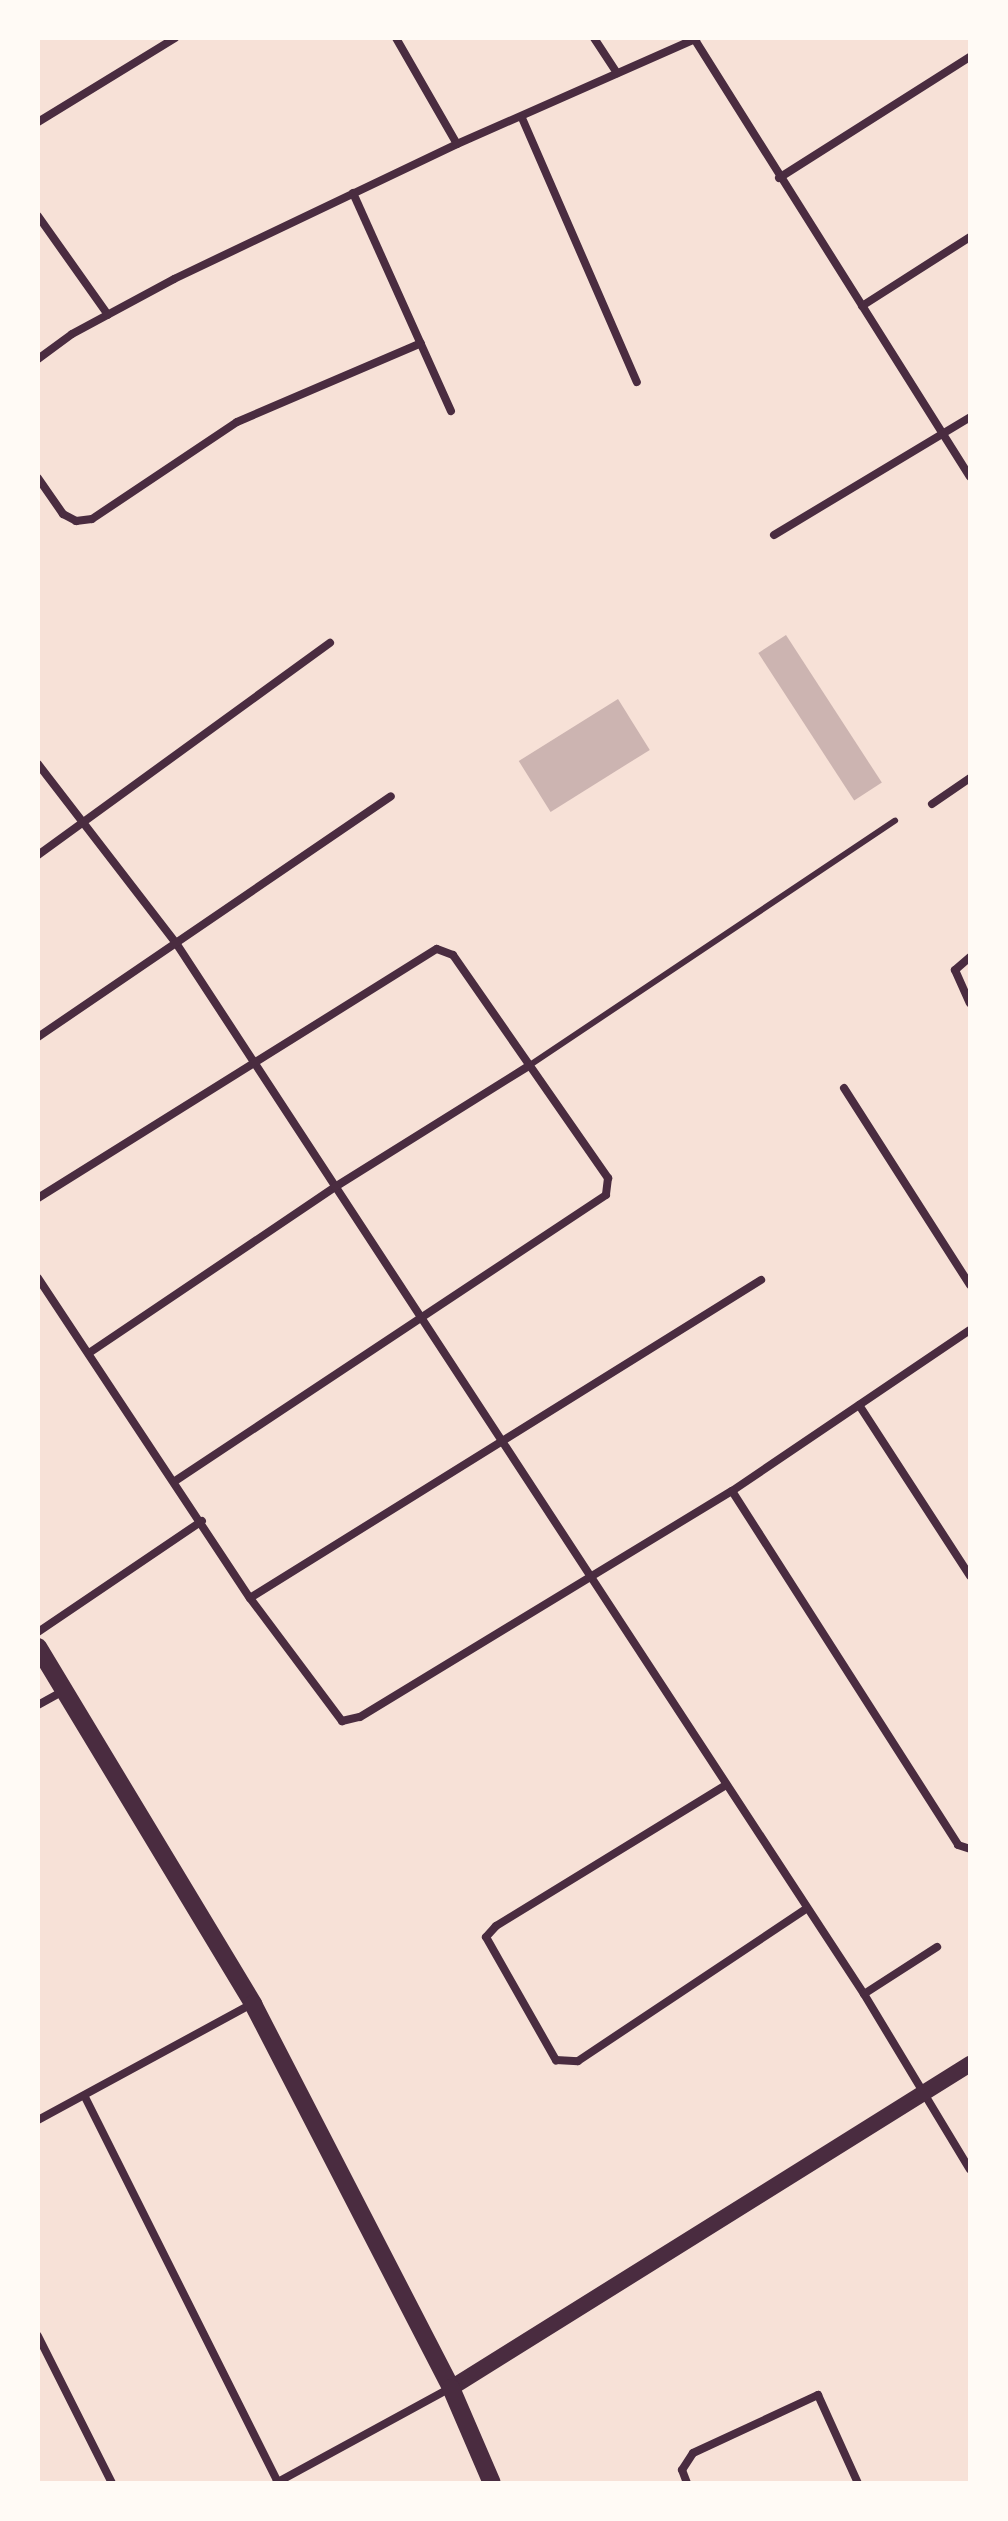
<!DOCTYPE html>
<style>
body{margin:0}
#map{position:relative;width:1008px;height:2521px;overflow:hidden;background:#f7e1d7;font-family:"Libre Baskerville",serif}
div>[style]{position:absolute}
.building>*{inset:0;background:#ccb4b1;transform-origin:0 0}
.service>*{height:6px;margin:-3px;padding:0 3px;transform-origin:3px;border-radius:3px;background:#4a2c40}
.minor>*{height:8px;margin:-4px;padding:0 4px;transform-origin:4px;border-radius:4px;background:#4a2c40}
.secondary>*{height:16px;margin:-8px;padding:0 8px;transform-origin:8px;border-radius:8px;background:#4a2c40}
.primary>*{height:18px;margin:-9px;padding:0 9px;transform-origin:9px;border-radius:9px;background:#4a2c40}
span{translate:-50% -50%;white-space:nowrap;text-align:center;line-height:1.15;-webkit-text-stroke:6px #fffaf5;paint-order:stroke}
.frame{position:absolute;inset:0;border:40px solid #fffaf5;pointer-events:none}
</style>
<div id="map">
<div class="building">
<i style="left:786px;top:635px;width:176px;height:33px;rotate:57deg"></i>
<i style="left:618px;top:699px;width:60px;height:117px;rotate:58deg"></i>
</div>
<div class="service">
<i style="left:527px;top:1067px;width:443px;rotate:-33.8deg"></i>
</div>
<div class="minor">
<i style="left:396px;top:38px;width:122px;rotate:60.1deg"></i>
<i style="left:594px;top:38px;width:42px;rotate:56.7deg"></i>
<i style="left:695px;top:40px;width:516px;rotate:57.82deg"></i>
<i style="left:522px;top:118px;width:288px;rotate:66.5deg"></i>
<i style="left:38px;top:122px;width:161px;rotate:-31.5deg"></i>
<i style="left:779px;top:178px;width:226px;rotate:-32.4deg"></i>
<i style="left:353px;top:193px;width:239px;rotate:65.8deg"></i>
<i style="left:38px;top:216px;width:121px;rotate:54.7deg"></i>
<i style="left:862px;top:306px;width:128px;rotate:-32.6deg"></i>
<i style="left:38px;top:359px;width:42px;rotate:-36.3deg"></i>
<i style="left:72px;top:334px;width:116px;rotate:-28.3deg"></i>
<i style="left:174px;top:279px;width:314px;rotate:-25.5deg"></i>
<i style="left:457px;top:144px;width:262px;rotate:-23.8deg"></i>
<i style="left:38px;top:478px;width:44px;rotate:55.2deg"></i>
<i style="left:63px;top:514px;width:15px;rotate:28deg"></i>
<i style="left:76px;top:521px;width:16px;rotate:-7deg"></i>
<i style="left:92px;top:519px;width:174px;rotate:-33.8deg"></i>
<i style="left:237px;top:422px;width:200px;rotate:-23.2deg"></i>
<i style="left:774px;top:535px;width:229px;rotate:-31deg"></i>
<i style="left:38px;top:764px;width:226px;rotate:52.4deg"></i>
<i style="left:176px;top:943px;width:1256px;rotate:56.79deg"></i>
<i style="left:864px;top:1994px;width:205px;rotate:58.9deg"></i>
<i style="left:932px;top:804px;width:46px;rotate:-34.4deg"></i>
<i style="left:38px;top:855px;width:361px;rotate:-36deg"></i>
<i style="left:970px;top:957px;width:20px;rotate:139deg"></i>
<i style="left:955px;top:970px;width:36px;rotate:66deg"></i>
<i style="left:38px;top:1037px;width:427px;rotate:-34.3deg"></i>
<i style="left:844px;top:1088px;width:234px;rotate:57.4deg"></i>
<i style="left:38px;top:1198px;width:470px;rotate:-32deg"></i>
<i style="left:437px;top:949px;width:17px;rotate:21deg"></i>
<i style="left:453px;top:955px;width:272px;rotate:55.2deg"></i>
<i style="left:608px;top:1178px;width:17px;rotate:97deg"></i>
<i style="left:606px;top:1195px;width:517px;rotate:146.43deg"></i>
<i style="left:38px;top:1278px;width:384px;rotate:56.5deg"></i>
<i style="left:250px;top:1598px;width:154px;rotate:53.2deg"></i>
<i style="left:342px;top:1721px;width:18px;rotate:-13deg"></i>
<i style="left:360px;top:1717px;width:435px;rotate:-31.3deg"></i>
<i style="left:732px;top:1491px;width:287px;rotate:-34.1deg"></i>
<i style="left:89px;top:1353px;width:297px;rotate:-34deg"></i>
<i style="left:335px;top:1187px;width:226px;rotate:-32deg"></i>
<i style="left:859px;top:1405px;width:204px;rotate:57deg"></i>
<i style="left:732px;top:1491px;width:420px;rotate:57.4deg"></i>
<i style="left:958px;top:1845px;width:13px;rotate:18deg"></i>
<i style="left:250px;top:1598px;width:602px;rotate:-31.89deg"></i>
<i style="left:38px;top:1632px;width:198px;rotate:-34.1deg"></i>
<i style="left:38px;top:1705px;width:31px;rotate:-29deg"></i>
<i style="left:726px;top:1785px;width:270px;rotate:148.5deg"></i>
<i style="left:496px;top:1926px;width:15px;rotate:132deg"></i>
<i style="left:486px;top:1937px;width:142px;rotate:60.4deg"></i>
<i style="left:556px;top:2060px;width:22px;rotate:3deg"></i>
<i style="left:578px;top:2061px;width:275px;rotate:-33.7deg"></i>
<i style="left:864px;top:1994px;width:87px;rotate:-32.8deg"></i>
<i style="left:85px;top:2097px;width:432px;rotate:63.4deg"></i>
<i style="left:38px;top:2120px;width:243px;rotate:-28.5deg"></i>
<i style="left:38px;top:2336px;width:165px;rotate:63.3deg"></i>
<i style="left:276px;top:2483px;width:198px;rotate:-28.6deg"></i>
<i style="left:687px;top:2483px;width:14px;rotate:-111deg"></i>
<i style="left:682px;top:2470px;width:20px;rotate:-57deg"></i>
<i style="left:693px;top:2453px;width:138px;rotate:-24.9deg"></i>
<i style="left:818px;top:2395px;width:97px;rotate:65.6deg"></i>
</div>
<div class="secondary">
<i style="left:451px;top:2388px;width:612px;rotate:-31.98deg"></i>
</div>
<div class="primary">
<i style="left:38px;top:1647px;width:417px;rotate:58.9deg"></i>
<i style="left:253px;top:2004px;width:432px;rotate:62.7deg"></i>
<i style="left:451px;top:2388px;width:103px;rotate:66.7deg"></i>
</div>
<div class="frame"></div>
</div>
